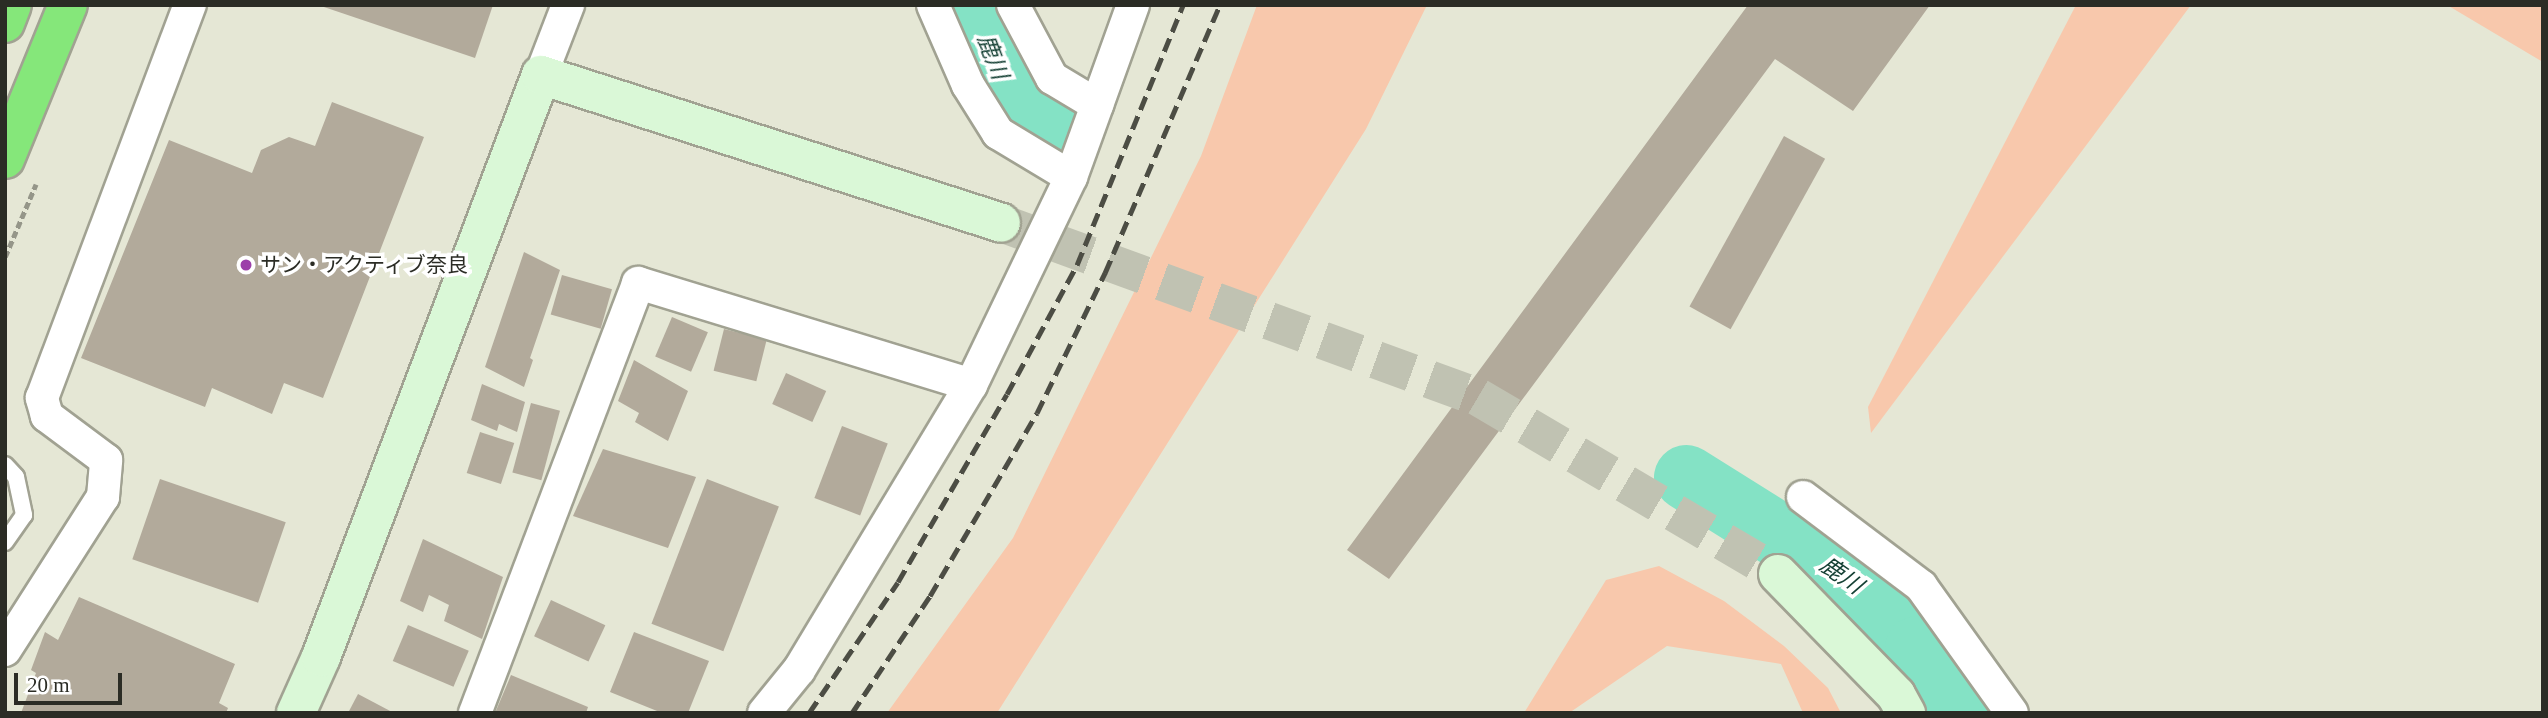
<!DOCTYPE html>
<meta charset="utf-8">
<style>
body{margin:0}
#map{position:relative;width:2548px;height:718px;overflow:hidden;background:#e5e7d5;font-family:"Times New Roman","Noto Sans JP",serif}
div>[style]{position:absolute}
.green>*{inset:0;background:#f8c8ac}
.river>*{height:65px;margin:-32.5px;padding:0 32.5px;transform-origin:32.5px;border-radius:32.5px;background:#84e2c5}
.building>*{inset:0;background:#b2aa9b;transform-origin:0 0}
.secondary-tunnel>*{height:38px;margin-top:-19px;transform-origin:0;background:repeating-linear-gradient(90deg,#c0c2b2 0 38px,transparent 0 57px)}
.path>*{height:4.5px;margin-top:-2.25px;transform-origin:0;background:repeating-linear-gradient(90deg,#959689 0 7px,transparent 0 10.5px)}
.roads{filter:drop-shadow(2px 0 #a1a292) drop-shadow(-2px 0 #a1a292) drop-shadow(0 2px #a1a292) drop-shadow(0 -2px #a1a292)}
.lane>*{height:16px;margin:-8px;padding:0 8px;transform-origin:8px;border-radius:8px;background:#fff}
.street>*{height:32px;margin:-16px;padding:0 16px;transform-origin:16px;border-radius:16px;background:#fff}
.secondary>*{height:38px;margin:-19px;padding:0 19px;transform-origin:19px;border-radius:19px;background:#daf8d7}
.highway>*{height:38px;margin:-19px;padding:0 19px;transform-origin:19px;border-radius:19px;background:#85e77a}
.rail>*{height:5px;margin-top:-2.5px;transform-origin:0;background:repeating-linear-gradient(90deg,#4c4d44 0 14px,transparent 0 21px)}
.dots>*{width:19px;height:19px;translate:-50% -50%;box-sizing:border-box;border:4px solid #fff;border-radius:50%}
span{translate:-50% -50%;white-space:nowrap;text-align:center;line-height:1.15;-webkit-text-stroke:7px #fff;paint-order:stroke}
.poi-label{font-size:21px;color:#2b2c25}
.left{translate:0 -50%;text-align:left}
.water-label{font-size:23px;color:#164135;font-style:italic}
.frame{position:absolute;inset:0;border:7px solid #2b2c25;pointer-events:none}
.scale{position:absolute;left:14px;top:673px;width:108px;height:32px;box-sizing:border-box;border:4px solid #2b2c25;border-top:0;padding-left:9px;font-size:21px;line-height:24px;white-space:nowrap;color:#2b2c25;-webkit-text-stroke:5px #fff;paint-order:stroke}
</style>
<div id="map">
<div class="green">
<i style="clip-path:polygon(1257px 5px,1427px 5px,1366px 129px,997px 713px,887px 713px,1013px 538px,1201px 156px)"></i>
<i style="clip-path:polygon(2076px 5px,2191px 5px,1871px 433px,1868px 407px)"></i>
<i style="clip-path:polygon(2447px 5px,2543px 5px,2543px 62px)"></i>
<i style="clip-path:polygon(1659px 566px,1724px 601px,1784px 646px,1828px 688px,1841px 713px,1803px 713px,1781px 664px,1667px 646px,1569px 713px,1524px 713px,1606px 580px)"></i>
</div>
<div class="river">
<i style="left:973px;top:5px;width:96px;rotate:69.9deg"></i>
<i style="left:1006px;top:95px;width:58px;rotate:37.3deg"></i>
<i style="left:1686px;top:477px;width:203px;rotate:32.1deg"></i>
<i style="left:1858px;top:585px;width:86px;rotate:46.9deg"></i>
<i style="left:1917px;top:648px;width:78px;rotate:55.9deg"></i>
</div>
<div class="building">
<i style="clip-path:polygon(318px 5px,493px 5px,475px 58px)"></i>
<i style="clip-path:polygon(1748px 5px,1930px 5px,1853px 111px,1775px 59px,1389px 579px,1347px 550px)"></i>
<i style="clip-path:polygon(332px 102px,424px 137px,323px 398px,284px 383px,272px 414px,212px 388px,205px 407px,81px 358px,169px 140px,252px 173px,261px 150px,289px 137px,315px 146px)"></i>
<i style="left:1784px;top:136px;width:47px;height:195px;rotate:29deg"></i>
<i style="clip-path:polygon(524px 252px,560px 270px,530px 358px,533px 360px,524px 387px,485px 367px)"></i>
<i style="left:562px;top:275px;width:52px;height:41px;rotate:16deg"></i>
<i style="left:672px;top:317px;width:39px;height:43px;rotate:23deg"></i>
<i style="left:724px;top:329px;width:44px;height:43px;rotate:14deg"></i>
<i style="clip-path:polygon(634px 360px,688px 391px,668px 441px,635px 422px,639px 413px,618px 401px)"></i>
<i style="left:786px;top:373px;width:44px;height:34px;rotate:24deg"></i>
<i style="clip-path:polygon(482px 384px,525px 402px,517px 432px,499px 424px,497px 431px,471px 420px)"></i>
<i style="left:531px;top:403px;width:30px;height:72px;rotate:15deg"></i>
<i style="left:842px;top:426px;width:49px;height:77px;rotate:21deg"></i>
<i style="left:480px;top:432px;width:36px;height:43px;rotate:18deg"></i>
<i style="clip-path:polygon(603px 449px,696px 477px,668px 548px,573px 516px)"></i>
<i style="left:160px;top:479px;width:133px;height:85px;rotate:19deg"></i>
<i style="left:707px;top:479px;width:77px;height:155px;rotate:21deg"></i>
<i style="clip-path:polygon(423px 539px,503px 577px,482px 639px,444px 621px,449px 605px,429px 595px,423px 612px,400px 601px)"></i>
<i style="clip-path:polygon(79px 597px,235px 664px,219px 703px,228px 708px,226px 713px,21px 713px,36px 673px,31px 670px,45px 632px,58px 640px)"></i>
<i style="left:551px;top:600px;width:60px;height:40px;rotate:25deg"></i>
<i style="left:408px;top:625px;width:66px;height:39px;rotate:23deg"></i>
<i style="clip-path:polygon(634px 632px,709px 661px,688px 713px,662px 713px,610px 692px)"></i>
<i style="clip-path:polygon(511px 675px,588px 707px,586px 713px,495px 713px)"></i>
<i style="clip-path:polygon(358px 694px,394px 713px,348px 713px)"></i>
</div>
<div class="secondary-tunnel">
<i style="left:1001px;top:223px;width:508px;rotate:20.04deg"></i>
<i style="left:1478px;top:397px;width:348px;rotate:30.5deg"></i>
</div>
<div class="path">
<i style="left:5px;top:257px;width:79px;rotate:-67deg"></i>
</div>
<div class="roads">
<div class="lane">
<i style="left:5px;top:465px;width:16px;rotate:47deg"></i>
<i style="left:16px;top:477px;width:39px;rotate:78deg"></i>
<i style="left:24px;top:515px;width:33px;rotate:125deg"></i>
</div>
<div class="street">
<i style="left:933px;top:5px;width:87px;rotate:66.4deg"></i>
<i style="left:968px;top:85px;width:57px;rotate:58deg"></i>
<i style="left:998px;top:133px;width:85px;rotate:31.1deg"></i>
<i style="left:1013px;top:5px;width:83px;rotate:61.9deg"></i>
<i style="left:1052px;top:78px;width:52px;rotate:31deg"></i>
<i style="left:1097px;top:105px;width:106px;rotate:-70.2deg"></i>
<i style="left:541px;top:75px;width:75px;rotate:-68.9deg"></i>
<i style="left:1803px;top:497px;width:148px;rotate:37deg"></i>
<i style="left:1921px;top:586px;width:156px;rotate:54.4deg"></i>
<i style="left:5px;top:650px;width:182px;rotate:-57.4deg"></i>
<i style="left:103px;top:497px;width:37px;rotate:-85deg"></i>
<i style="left:106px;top:460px;width:74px;rotate:-143.3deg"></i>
<i style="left:47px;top:416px;width:19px;rotate:-106deg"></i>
<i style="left:42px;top:398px;width:420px;rotate:-69.4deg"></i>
<i style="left:475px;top:713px;width:460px;rotate:-69.2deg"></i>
<i style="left:638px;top:283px;width:348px;rotate:17deg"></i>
<i style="left:764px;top:713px;width:55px;rotate:-50.9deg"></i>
<i style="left:799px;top:670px;width:333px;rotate:-58.9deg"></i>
<i style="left:971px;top:385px;width:231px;rotate:-64.3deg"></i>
<i style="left:1071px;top:177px;width:77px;rotate:-70.1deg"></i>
</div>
<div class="secondary">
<i style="left:1778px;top:574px;width:169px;rotate:45.7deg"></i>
<i style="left:1896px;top:695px;width:21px;rotate:61deg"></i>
<i style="left:296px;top:713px;width:61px;rotate:-65.9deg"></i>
<i style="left:321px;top:657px;width:622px;rotate:-69.29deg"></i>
<i style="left:541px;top:75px;width:483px;rotate:17.8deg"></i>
</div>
<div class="highway">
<i style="left:5px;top:23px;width:19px;rotate:-69deg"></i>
<i style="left:5px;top:159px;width:166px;rotate:-67.8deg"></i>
</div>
</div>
<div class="rail">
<i style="left:809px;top:713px;width:158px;rotate:-55.8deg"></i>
<i style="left:898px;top:582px;width:217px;rotate:-59.9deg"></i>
<i style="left:1007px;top:394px;width:147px;rotate:-61.5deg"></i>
<i style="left:1077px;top:265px;width:281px;rotate:-67.8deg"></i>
<i style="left:852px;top:713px;width:141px;rotate:-56.3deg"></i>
<i style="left:930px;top:596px;width:212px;rotate:-59.7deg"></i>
<i style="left:1037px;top:413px;width:156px;rotate:-64.1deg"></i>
<i style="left:1105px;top:273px;width:292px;rotate:-66.8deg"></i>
</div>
<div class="dots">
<i style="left:246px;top:265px;background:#9c3fa9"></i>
</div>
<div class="poi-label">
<span class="left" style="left:260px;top:265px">サン・アクティブ奈良</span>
</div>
<div class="water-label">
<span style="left:992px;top:57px;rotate:69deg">鹿川</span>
<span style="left:1841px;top:576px;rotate:35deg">鹿川</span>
</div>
<div class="frame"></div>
<div class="scale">20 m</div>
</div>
